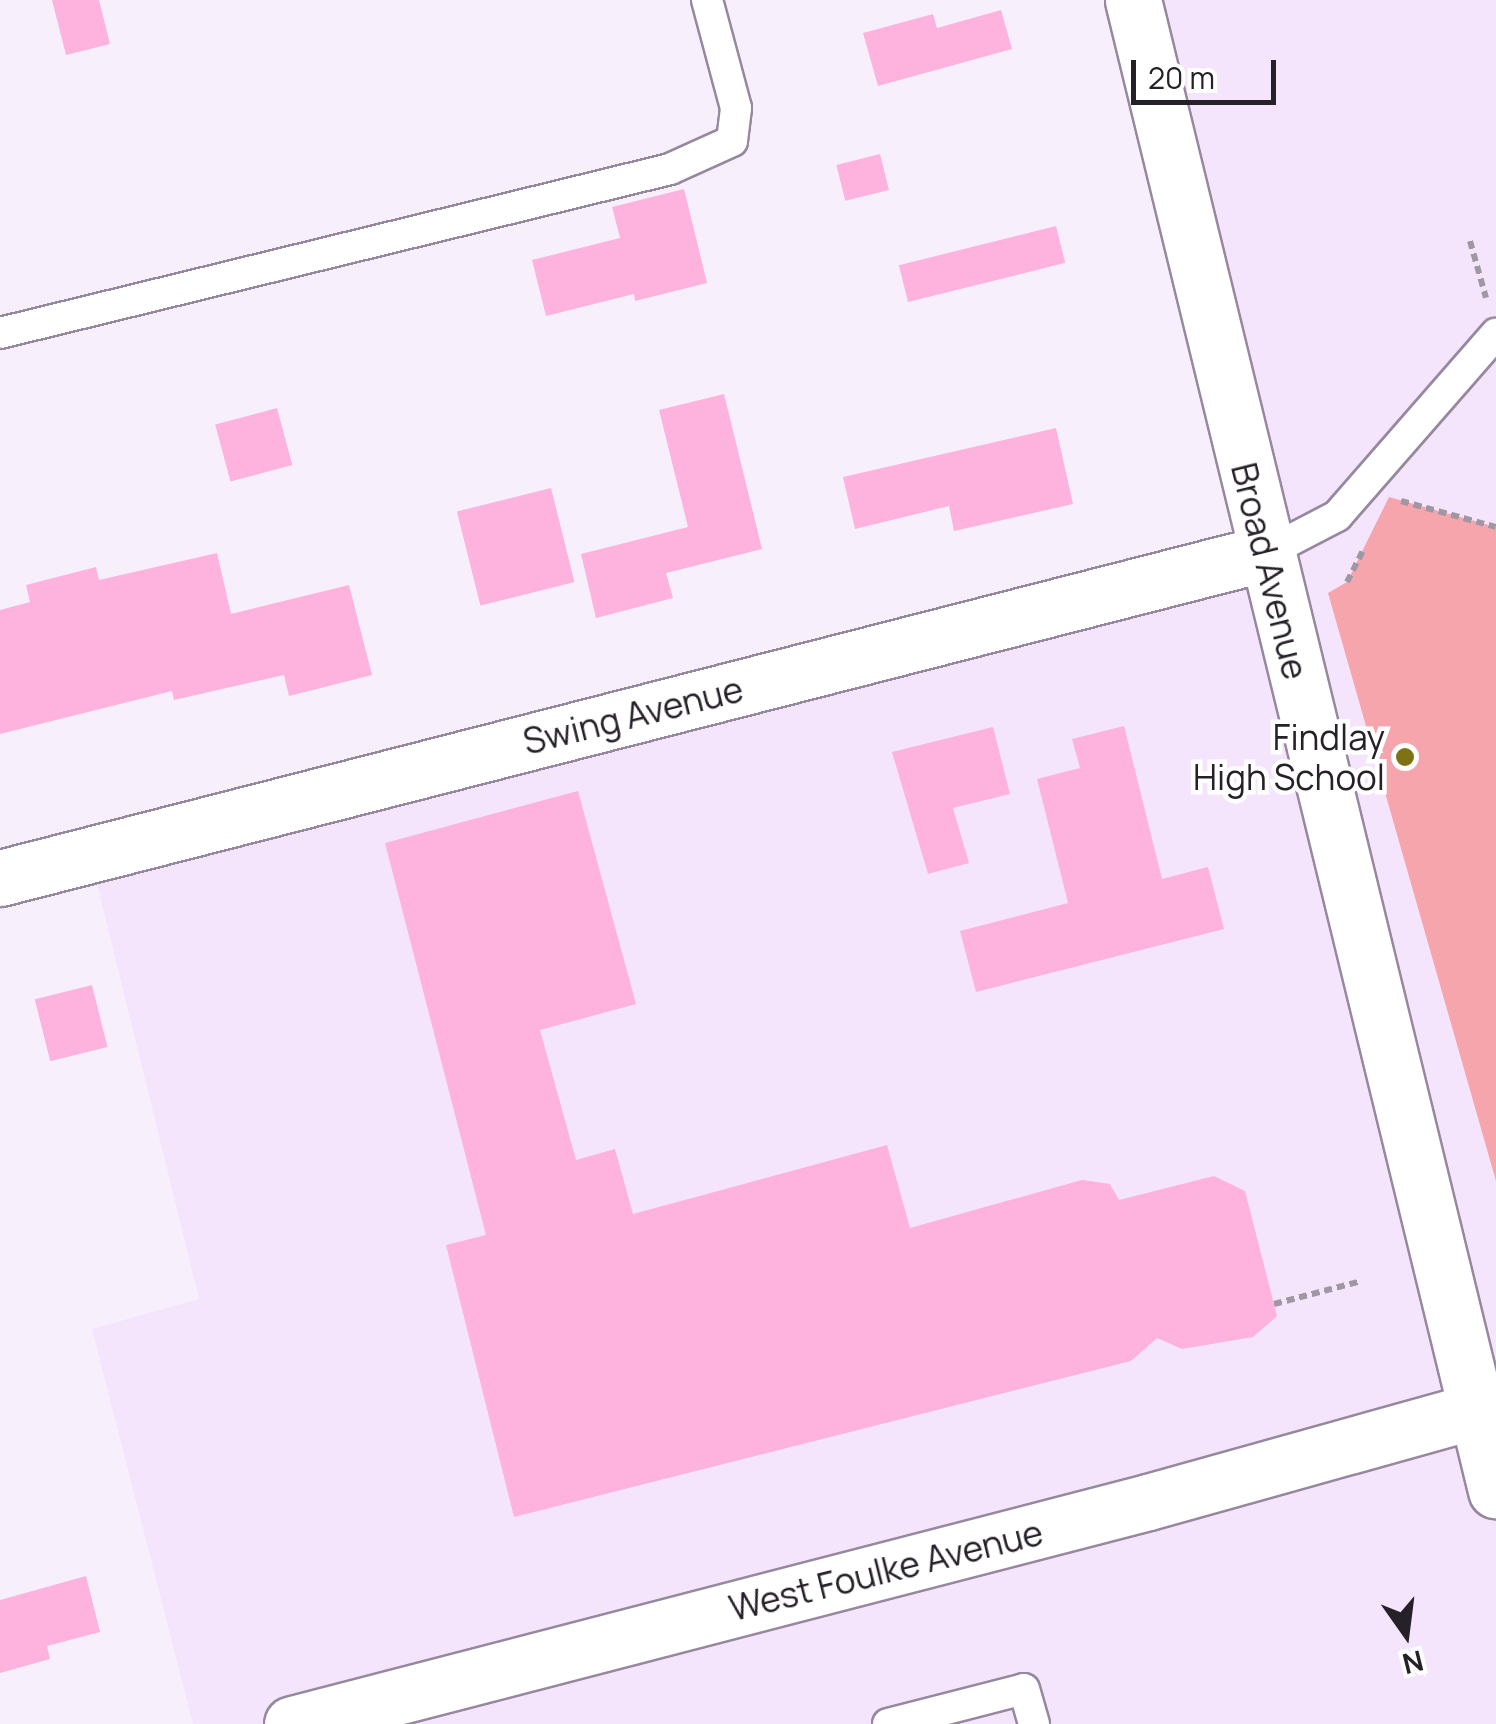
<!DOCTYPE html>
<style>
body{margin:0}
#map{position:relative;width:1496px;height:1724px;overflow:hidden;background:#f8effd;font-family:Manrope,sans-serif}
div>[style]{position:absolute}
.built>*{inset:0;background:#f4e4fc}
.green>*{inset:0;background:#f6a5ad}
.building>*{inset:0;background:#fdb3de;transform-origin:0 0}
.path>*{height:6px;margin-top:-3px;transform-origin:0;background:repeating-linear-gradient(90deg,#9f97a3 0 8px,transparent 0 13px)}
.roads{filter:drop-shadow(2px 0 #96889e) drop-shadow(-2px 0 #96889e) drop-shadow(0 2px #96889e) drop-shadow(0 -2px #96889e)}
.service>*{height:30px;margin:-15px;padding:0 15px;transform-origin:15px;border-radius:15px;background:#fff}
.minor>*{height:55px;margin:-27.5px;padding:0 27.5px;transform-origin:27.5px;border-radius:27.5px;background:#fff}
.tertiary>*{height:55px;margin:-27.5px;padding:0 27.5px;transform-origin:27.5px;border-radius:27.5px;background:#fff}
.secondary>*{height:55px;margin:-27.5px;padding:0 27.5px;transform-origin:27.5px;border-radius:27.5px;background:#fff}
.dots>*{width:28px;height:28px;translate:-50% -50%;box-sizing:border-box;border:5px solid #fff;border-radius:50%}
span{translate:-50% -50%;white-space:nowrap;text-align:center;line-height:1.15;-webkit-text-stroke:9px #fff;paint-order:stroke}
.street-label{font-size:35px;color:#262029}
.poi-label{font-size:35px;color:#262029}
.right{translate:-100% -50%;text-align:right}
.north{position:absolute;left:1356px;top:1584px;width:100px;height:100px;-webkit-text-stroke:8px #fff;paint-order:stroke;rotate:166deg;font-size:28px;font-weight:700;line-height:40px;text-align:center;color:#262029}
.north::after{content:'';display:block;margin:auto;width:35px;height:45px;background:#262029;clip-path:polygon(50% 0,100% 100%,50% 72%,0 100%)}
.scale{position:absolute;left:1131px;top:60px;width:145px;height:45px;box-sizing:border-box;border:5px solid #262029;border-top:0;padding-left:12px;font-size:30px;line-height:35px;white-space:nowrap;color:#262029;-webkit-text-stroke:8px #fff;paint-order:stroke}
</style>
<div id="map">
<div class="built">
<i style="clip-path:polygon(1133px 0,1496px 0,1496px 1724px,193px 1724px,92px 1329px,199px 1299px,90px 855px,1265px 554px)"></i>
</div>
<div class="green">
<i style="clip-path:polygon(1389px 497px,1496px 527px,1496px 1181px,1328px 593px,1347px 582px)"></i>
</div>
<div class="building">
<i style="clip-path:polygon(52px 0,99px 0,110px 44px,66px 55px)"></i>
<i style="clip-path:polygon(1001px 10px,1012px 49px,878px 86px,863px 33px,933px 14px,937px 28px)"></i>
<i style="left:880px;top:154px;width:37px;height:45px;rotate:76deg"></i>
<i style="clip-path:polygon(684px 189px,707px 283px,635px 301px,634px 294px,546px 316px,532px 260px,620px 238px,612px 207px)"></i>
<i style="left:1056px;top:226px;width:38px;height:162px;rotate:76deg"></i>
<i style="clip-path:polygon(724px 394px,762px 549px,666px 573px,673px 598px,596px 618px,581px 554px,688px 527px,659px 410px)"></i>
<i style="left:277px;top:408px;width:59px;height:64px;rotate:75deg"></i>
<i style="clip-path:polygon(1056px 428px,1073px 504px,954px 531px,949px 506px,855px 529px,843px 477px)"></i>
<i style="left:551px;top:488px;width:97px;height:97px;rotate:76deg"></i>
<i style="clip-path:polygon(217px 553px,231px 614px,349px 585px,372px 675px,289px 696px,284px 675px,174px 700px,172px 691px,0 734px,0 610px,30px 602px,26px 585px,96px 567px,99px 580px)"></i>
<i style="clip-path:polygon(1124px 726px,1162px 879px,1208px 867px,1224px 929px,976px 992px,960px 931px,1068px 903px,1037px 779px,1080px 768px,1072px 739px)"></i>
<i style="clip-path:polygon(993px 727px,1010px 794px,953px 808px,969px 863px,928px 874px,892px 752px)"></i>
<i style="clip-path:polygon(578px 791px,636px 1004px,540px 1030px,576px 1160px,615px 1149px,633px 1214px,887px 1145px,910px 1228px,1082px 1180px,1110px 1184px,1119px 1200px,1214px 1176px,1245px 1191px,1277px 1316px,1253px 1337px,1182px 1349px,1157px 1338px,1131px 1361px,514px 1517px,446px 1245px,486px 1235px,385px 843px)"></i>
<i style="left:92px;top:985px;width:64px;height:59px;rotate:76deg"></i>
<i style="clip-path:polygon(86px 1576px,100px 1632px,47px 1646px,50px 1659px,0 1673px,0 1600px)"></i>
</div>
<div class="path">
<i style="left:1470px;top:241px;width:59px;rotate:74.3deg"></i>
<i style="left:1401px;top:501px;width:98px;rotate:15.3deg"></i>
<i style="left:1347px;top:582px;width:38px;rotate:-63deg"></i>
<i style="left:1274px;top:1304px;width:87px;rotate:-14.7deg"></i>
</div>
<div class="roads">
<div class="service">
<i style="left:0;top:333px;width:690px;rotate:-13.75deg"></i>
<i style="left:670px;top:169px;width:68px;rotate:-24.3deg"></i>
<i style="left:732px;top:141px;width:33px;rotate:-83deg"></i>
<i style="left:736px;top:108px;width:112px;rotate:-105deg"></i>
<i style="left:1266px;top:553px;width:80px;rotate:-27.5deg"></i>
<i style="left:1337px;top:516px;width:242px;rotate:-48.9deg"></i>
<i style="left:888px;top:1724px;width:140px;rotate:-14.4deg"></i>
<i style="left:1024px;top:1689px;width:36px;rotate:74deg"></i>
</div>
<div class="minor">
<i style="left:0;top:878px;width:1307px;rotate:-14.4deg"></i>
</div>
<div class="tertiary">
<i style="left:292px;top:1724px;width:884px;rotate:-14.54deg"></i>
<i style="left:1148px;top:1502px;width:343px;rotate:-15.6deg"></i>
</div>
<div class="secondary">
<i style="left:1133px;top:0;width:1534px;rotate:76.31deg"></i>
</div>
</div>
<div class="dots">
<i style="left:1405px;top:757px;background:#7d7315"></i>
</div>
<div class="street-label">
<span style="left:1270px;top:571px;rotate:76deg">Broad Avenue</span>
<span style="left:633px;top:715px;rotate:-14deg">Swing Avenue</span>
<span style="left:886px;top:1570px;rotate:-14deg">West Foulke Avenue</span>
</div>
<div class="poi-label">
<span class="right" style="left:1385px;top:757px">Findlay<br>High School</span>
</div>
<div class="north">N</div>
<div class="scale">20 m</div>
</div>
